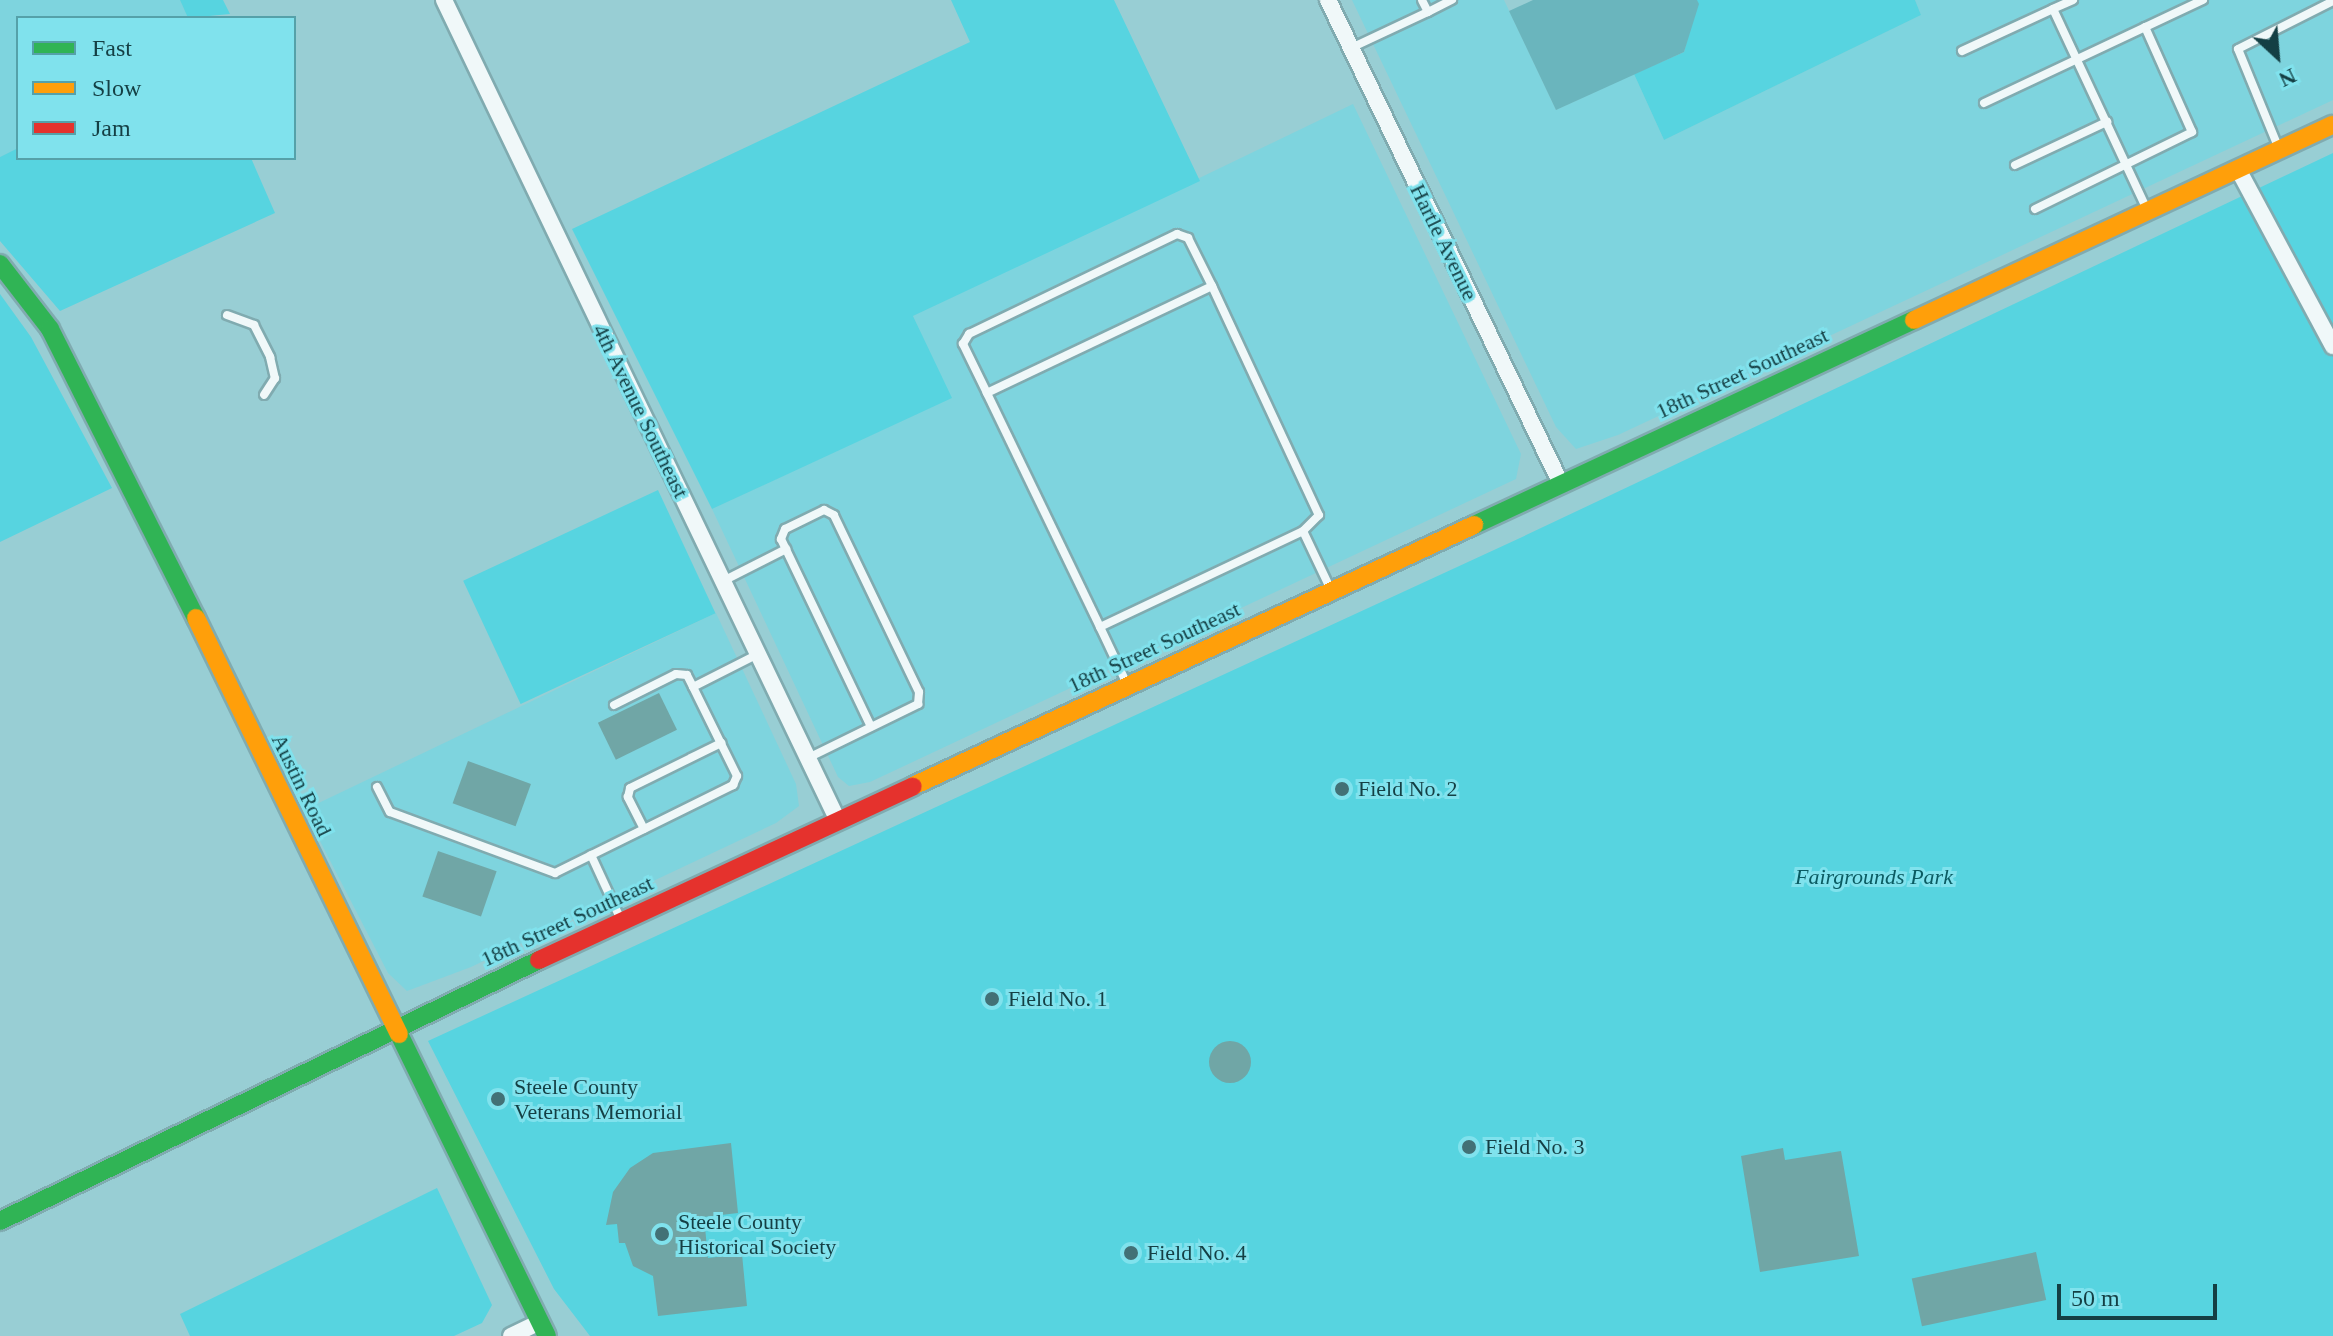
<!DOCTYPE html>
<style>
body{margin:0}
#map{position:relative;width:2333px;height:1336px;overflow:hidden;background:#98ced4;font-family:Georgia,serif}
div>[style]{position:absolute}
.built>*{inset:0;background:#7ed4de}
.green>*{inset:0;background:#57d4e0;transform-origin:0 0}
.forest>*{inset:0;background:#6ab5bd}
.building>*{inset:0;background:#70a6a6;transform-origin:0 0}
.round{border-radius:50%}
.roads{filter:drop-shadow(2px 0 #80abb0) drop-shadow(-2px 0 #80abb0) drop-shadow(0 2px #80abb0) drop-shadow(0 -2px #80abb0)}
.lane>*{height:8px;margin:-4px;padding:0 4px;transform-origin:4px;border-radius:4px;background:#f0f8f9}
.street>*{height:16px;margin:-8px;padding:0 8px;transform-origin:8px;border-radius:8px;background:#f0f8f9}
.fast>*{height:18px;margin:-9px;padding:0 9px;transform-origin:9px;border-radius:9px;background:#30b455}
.slow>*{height:18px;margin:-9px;padding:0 9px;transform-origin:9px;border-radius:9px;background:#ff9f0a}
.jam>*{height:18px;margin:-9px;padding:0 9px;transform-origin:9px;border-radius:9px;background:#e5322d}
.dots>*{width:22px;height:22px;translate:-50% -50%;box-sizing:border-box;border:4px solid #80e2ed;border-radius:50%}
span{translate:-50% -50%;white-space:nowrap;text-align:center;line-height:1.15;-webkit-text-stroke:6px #80e2ed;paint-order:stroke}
.street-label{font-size:22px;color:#143f44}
.poi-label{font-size:22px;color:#143f44}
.left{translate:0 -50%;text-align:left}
.park-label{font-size:22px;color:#0a5b62;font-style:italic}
.legend{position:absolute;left:16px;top:16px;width:280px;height:144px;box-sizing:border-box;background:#80e2ed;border:2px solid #55a1a9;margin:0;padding:10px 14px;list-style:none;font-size:24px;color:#143f44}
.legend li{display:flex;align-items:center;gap:16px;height:40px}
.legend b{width:40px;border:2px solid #55a1a9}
.north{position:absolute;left:2237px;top:16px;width:80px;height:80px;-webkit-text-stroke:6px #80e2ed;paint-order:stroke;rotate:154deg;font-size:22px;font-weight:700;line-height:32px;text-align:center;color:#143f44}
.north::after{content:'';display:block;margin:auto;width:28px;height:36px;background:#143f44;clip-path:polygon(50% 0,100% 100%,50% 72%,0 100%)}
.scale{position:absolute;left:2057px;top:1284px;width:160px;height:36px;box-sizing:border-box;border:4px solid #143f44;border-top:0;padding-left:10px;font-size:24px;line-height:28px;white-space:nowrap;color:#143f44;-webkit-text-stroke:6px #80e2ed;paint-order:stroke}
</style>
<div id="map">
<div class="built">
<i style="clip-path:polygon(0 0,180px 0,188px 18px,18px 18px,18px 148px,0 157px)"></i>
<i style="clip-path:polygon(1352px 0,1504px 0,1556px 110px,1634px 74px,1664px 140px,1921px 15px,1915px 0,2333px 0,2333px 100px,1618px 435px,1576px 449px,1556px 427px)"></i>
<i style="clip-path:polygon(1353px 104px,1521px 454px,1516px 479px,870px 782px,849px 786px,838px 777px,712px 509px,951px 398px,913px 316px)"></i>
<i style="clip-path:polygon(716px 613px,796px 784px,799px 806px,776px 823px,471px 967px,407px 991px,388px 973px,304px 810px)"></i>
</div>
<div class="green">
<i style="clip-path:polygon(180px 0,223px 0,230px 14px,188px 18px)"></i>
<i style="clip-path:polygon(951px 0,1114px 0,1200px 181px,913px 316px,952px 398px,712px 509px,572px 229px,970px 42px)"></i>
<i style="clip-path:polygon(1697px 0,1915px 0,1921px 15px,1664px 140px,1634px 74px,1684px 52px)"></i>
<i style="clip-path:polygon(18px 148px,18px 158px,251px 158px,275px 213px,60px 311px,0 241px,0 157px)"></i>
<i style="clip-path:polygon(2333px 153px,2333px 1336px,590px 1336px,554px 1289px,428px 1041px,1520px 538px)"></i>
<i style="clip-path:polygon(0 294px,31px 337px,112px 488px,0 542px)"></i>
<i style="left:658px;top:490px;width:136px;height:215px;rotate:65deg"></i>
<i style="clip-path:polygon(437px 1188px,492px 1305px,482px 1323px,454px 1336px,190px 1336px,180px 1314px)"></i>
</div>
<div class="forest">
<i style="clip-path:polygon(1533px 0,1697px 0,1699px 4px,1684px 52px,1556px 110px,1509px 11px)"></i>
</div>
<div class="building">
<i style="left:659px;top:693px;width:41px;height:68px;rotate:64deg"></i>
<i style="left:468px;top:761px;width:67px;height:45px;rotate:20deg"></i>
<i style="left:438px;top:851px;width:62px;height:48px;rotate:19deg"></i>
<i class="round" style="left:1209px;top:1041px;width:42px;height:42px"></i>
<i style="clip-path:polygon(731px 1143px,738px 1213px,704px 1217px,708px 1258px,742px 1254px,747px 1306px,658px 1316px,653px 1276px,633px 1266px,625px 1243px,619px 1243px,617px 1224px,606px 1225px,613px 1192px,630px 1168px,653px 1153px)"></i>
<i style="clip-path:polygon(1783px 1148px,1785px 1160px,1841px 1151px,1859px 1256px,1760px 1272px,1741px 1156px)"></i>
<i style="left:2036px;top:1252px;width:49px;height:127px;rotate:78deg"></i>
</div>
<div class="roads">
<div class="lane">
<i style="left:2073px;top:0;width:22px;rotate:156deg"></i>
<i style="left:2053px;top:9px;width:222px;rotate:64.9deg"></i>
<i style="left:1428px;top:12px;width:27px;rotate:-27deg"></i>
<i style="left:1351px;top:48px;width:85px;rotate:-25.1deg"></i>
<i style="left:1428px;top:12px;width:13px;rotate:-117deg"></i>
<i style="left:1962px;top:51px;width:100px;rotate:-24.8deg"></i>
<i style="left:1984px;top:103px;width:242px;rotate:-25.2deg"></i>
<i style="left:2279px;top:149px;width:108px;rotate:-112.3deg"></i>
<i style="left:2238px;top:49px;width:106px;rotate:-26.8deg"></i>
<i style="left:2015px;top:165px;width:102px;rotate:-25.1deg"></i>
<i style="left:2035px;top:209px;width:175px;rotate:-26.1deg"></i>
<i style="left:2192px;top:132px;width:115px;rotate:-114.1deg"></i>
<i style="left:227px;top:315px;width:29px;rotate:20deg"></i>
<i style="left:254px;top:325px;width:36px;rotate:63deg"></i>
<i style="left:270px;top:357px;width:22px;rotate:77deg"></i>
<i style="left:275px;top:378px;width:20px;rotate:123deg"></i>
<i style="left:987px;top:393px;width:55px;rotate:-116.1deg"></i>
<i style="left:963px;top:344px;width:12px;rotate:-59deg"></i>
<i style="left:969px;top:334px;width:231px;rotate:-25.7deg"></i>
<i style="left:1177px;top:234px;width:12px;rotate:20deg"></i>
<i style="left:1188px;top:238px;width:54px;rotate:63.4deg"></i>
<i style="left:723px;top:581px;width:71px;rotate:-26.9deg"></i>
<i style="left:1100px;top:627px;width:260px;rotate:-115.8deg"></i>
<i style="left:987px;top:393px;width:249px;rotate:-25.4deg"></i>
<i style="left:1212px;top:286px;width:253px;rotate:65deg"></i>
<i style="left:1319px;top:515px;width:23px;rotate:135deg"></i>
<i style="left:1126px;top:682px;width:61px;rotate:-115.3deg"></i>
<i style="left:1100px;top:627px;width:225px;rotate:-25.3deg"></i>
<i style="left:1303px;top:531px;width:65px;rotate:64.6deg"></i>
<i style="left:614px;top:705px;width:69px;rotate:-26.6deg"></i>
<i style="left:676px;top:674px;width:11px;rotate:5deg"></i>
<i style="left:687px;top:675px;width:13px;rotate:63deg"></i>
<i style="left:808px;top:758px;width:123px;rotate:-26.1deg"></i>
<i style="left:918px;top:704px;width:12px;rotate:-85deg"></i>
<i style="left:919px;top:692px;width:196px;rotate:-115.7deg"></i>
<i style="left:834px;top:515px;width:11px;rotate:-153deg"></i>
<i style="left:824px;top:510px;width:43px;rotate:154deg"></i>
<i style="left:785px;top:529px;width:11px;rotate:112deg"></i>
<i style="left:781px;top:539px;width:208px;rotate:64.4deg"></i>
<i style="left:377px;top:787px;width:28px;rotate:63deg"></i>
<i style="left:390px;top:812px;width:176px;rotate:20.3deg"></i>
<i style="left:555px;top:873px;width:199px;rotate:-26.3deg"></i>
<i style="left:733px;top:785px;width:10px;rotate:-66deg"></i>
<i style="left:737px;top:776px;width:99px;rotate:-116.3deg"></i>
<i style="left:693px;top:687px;width:73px;rotate:-26.9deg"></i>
<i style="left:644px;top:829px;width:36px;rotate:-117deg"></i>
<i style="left:628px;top:797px;width:9px;rotate:-77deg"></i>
<i style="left:630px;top:788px;width:102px;rotate:-26.3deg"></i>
<i style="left:591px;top:855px;width:72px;rotate:65.2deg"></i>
</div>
<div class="street">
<i style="left:444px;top:0;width:911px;rotate:64.36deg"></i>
<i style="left:1328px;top:0;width:537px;rotate:64.29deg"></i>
<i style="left:2238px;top:169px;width:201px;rotate:61.8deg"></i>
<i style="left:511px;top:1336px;width:30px;rotate:-26deg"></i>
</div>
<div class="fast">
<i style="left:0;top:264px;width:82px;rotate:52.4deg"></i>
<i style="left:50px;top:329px;width:324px;rotate:63.2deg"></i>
<i style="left:1474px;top:525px;width:485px;rotate:-25deg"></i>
<i style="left:399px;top:1034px;width:336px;rotate:63.9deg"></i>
<i style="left:0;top:1221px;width:599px;rotate:-25.84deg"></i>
</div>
<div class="slow">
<i style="left:1914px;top:320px;width:462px;rotate:-25deg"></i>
<i style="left:196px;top:618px;width:463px;rotate:64deg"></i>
<i style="left:913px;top:786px;width:619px;rotate:-24.95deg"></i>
</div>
<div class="jam">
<i style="left:539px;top:960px;width:412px;rotate:-24.9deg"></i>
</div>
</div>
<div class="dots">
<i style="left:1342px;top:789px;background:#427176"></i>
<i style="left:992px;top:999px;background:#427176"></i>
<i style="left:498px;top:1099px;background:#427176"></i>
<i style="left:1469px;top:1147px;background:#427176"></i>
<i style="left:662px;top:1234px;background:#427176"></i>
<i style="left:1131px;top:1253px;background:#427176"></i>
</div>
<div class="street-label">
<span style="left:1444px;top:242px;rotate:64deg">Hartle Avenue</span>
<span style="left:1742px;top:373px;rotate:-25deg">18th Street Southeast</span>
<span style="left:641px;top:411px;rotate:64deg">4th Avenue Southeast</span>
<span style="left:1154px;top:647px;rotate:-25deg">18th Street Southeast</span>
<span style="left:302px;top:785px;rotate:64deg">Austin Road</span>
<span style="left:567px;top:921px;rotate:-25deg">18th Street Southeast</span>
</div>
<div class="poi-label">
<span class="left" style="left:1358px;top:789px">Field No. 2</span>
<span class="left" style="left:1008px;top:999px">Field No. 1</span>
<span class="left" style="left:514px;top:1099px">Steele County<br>Veterans Memorial</span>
<span class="left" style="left:1485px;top:1147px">Field No. 3</span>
<span class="left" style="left:678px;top:1234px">Steele County<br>Historical Society</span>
<span class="left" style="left:1147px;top:1253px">Field No. 4</span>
</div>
<div class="park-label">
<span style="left:1874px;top:877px">Fairgrounds Park</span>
</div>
<ul class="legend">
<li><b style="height:10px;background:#30b455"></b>Fast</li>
<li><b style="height:10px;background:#ff9f0a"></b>Slow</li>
<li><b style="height:10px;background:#e5322d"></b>Jam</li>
</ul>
<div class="north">N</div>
<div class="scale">50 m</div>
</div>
